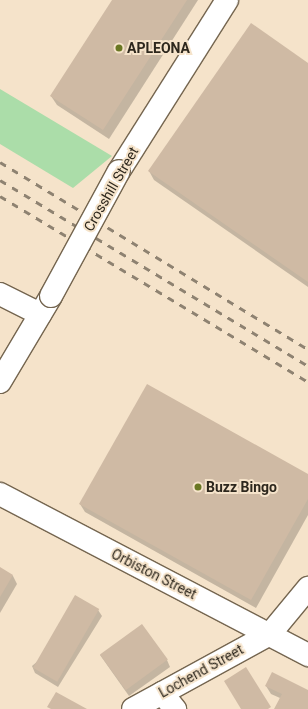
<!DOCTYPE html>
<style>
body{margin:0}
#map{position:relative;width:308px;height:709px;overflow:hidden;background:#f5e3ca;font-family:Roboto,sans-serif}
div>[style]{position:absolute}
.green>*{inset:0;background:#abdda9}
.shadow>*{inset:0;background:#0003}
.building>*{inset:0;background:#cfbaa4;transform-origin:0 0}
.roads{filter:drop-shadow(1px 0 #756650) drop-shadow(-1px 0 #756650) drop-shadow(0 1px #756650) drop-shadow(0 -1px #756650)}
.minor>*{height:22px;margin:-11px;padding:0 11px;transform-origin:11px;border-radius:11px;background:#fff}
.rail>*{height:3px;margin-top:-1.5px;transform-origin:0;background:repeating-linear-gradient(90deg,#8e8271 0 7px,transparent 0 14px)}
.bridges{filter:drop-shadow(1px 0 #756650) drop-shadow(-1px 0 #756650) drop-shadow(0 1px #756650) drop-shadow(0 -1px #756650)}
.minor-bridge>*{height:22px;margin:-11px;padding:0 11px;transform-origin:11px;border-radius:11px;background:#fff}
.dots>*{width:11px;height:11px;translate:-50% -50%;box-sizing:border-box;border:2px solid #f5e3ca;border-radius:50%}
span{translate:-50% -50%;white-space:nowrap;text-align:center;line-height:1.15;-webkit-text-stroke:4px #f5e3ca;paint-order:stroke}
.poi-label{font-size:14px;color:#2d271d;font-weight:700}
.left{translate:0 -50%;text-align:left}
.street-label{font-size:14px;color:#2d271d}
</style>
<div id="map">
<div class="green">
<i style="clip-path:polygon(0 89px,112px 156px,73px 188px,0 144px)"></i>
</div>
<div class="shadow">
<i style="clip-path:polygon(114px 0,198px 0,109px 139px,57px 105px,51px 96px)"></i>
<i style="clip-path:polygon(308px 64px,308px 287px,154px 180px,149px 171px)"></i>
<i style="clip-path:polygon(308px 476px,308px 515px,256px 608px,85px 512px,80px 504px)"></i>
<i style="clip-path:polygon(0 568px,13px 576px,17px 584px,0 613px)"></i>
<i style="clip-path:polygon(98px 610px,102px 616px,58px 687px,35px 673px,32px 666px)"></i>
<i style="clip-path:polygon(100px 655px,167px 660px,170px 667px,129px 696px)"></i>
<i style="clip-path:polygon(266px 686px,308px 691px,308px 709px,276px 709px,280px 698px,271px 694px)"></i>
</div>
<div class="building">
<i style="clip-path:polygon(112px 0,187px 0,103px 130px,50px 96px)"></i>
<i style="clip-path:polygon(251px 23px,308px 63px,308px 282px,148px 171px)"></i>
<i style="clip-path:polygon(147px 384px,308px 474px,308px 499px,251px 600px,79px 504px)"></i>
<i style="clip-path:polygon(0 567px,13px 575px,0 597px)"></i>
<i style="left:75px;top:595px;width:28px;height:84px;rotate:30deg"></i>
<i style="left:142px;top:624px;width:44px;height:52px;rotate:54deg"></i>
<i style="clip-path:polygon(246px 667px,271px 707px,268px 709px,241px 709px,224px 681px)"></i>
<i style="clip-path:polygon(272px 672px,308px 690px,308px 709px,274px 709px,282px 694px,265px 686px)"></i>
<i style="clip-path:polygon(56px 692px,87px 709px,51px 709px,47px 707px)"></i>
</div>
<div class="roads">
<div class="minor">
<i style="left:119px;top:171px;width:202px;rotate:-57.7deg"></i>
<i style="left:0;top:294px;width:45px;rotate:26.6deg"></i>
<i style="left:0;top:382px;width:100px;rotate:-59.3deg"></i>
<i style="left:0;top:494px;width:348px;rotate:27.6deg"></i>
<i style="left:162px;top:693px;width:21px;rotate:51deg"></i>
<i style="left:133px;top:709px;width:156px;rotate:-28.7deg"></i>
<i style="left:270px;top:634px;width:60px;rotate:-50.4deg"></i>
</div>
</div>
<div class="rail">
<i style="left:0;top:162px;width:360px;rotate:31.3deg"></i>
<i style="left:0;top:180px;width:360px;rotate:31.1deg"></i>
<i style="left:0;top:196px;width:360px;rotate:31.1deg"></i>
</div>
<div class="bridges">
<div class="minor-bridge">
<i style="left:51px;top:296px;width:142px;rotate:-61.5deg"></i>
</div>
</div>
<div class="dots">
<i style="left:119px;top:48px;background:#6a7723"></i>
<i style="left:198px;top:487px;background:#6a7723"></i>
</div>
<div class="poi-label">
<span class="left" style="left:127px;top:48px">APLEONA</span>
<span class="left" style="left:206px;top:487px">Buzz Bingo</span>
</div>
<div class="street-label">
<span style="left:111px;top:189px;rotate:-60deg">Crosshill Street</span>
<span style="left:154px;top:574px;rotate:27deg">Orbiston Street</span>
<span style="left:201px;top:671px;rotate:-29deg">Lochend Street</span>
</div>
</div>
